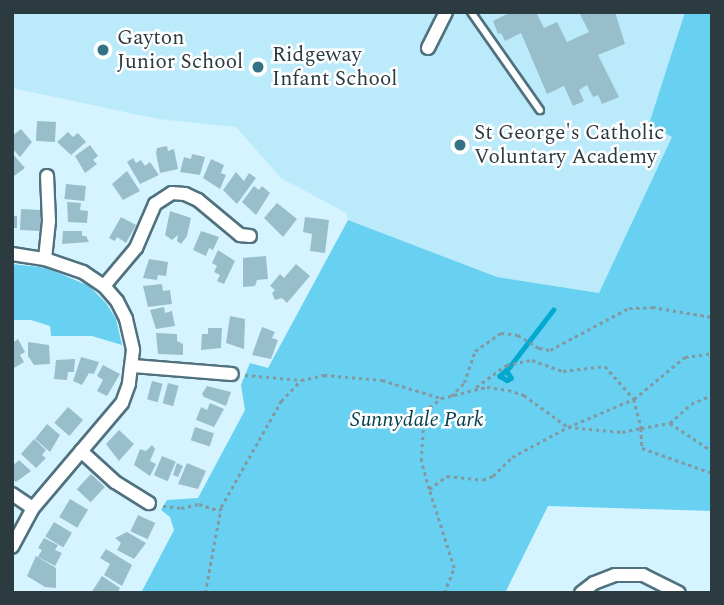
<!DOCTYPE html>
<style>
body{margin:0}
#map{position:relative;width:724px;height:605px;overflow:hidden;background:#d6f4ff;font-family:Spectral,serif}
div>[style]{position:absolute}
.built>*{inset:0;background:#bbeafb}
.green>*{inset:0;background:#68d1f2}
.stream>*{height:4.5px;margin:-2.25px;padding:0 2.25px;transform-origin:2.25px;border-radius:2.25px;background:#04a9d0}
.building>*{inset:0;background:#99becb;transform-origin:0 0}
.path>*{height:2.5px;margin-top:-1.25px;transform-origin:0;background:repeating-linear-gradient(90deg,#8299a1 0 3.5px,transparent 0 7px)}
.roads{filter:drop-shadow(2px 0 #50727e) drop-shadow(-2px 0 #50727e) drop-shadow(0 2px #50727e) drop-shadow(0 -2px #50727e)}
.lane>*{height:6px;margin:-3px;padding:0 3px;transform-origin:3px;border-radius:3px;background:#fff}
.street>*{height:12px;margin:-6px;padding:0 6px;transform-origin:6px;border-radius:6px;background:#fff}
.dots>*{width:19px;height:19px;translate:-50% -50%;box-sizing:border-box;border:4px solid #fff;border-radius:50%}
span{translate:-50% -50%;white-space:nowrap;text-align:center;line-height:1.15;-webkit-text-stroke:5px #fff;paint-order:stroke}
.poi-label{font-size:21px;color:#2c3b40}
.left{translate:0 -50%;text-align:left}
.park-label{font-size:21px;color:#024050;font-style:italic}
.frame{position:absolute;inset:0;border:14px solid #2c3b40;pointer-events:none}
</style>
<div id="map">
<div class="built">
<i style="clip-path:polygon(12px 12px,685px 12px,650px 123px,673px 136px,599px 293px,497px 277px,348px 220px,346px 213px,281px 178px,236px 127px,158px 119px,12px 88px)"></i>
</div>
<div class="green">
<i style="clip-path:polygon(685px 12px,712px 12px,712px 511px,548px 506px,505px 593px,141px 593px,174px 530px,170px 517px,161px 510px,167px 500px,198px 498px,245px 410px,241px 385px,250px 363px,268px 368px,348px 220px,497px 277px,599px 293px,672px 137px,649px 124px)"></i>
<i style="clip-path:polygon(12px 264px,47px 268px,89px 286px,106px 303px,116px 319px,122px 345px,92px 336px,51px 336px,50px 326px,31px 320px,12px 320px)"></i>
</div>
<div class="stream">
<i style="left:506px;top:371px;width:8px;rotate:140deg"></i>
<i style="left:500px;top:376px;width:8px;rotate:30deg"></i>
<i style="left:507px;top:380px;width:4px;rotate:-27deg"></i>
<i style="left:511px;top:378px;width:9px;rotate:-126deg"></i>
<i style="left:506px;top:371px;width:6px;rotate:-51deg"></i>
<i style="left:510px;top:366px;width:71px;rotate:-52.5deg"></i>
</div>
<div class="building">
<i style="clip-path:polygon(511px 12px,536px 12px,544px 28px,557px 22px,567px 42px,589px 32px,579px 12px,615px 12px,625px 44px,598px 55px,619px 97px,602px 104px,598px 95px,593px 97px,587px 85px,579px 90px,584px 101px,573px 106px,564px 86px,547px 94px,521px 33px,505px 41px,501px 33px,498px 34px,493px 21px)"></i>
<i style="left:37px;top:121px;width:19px;height:20px;rotate:3deg"></i>
<i style="clip-path:polygon(21px 129px,32px 142px,20px 157px,12px 148px,12px 136px)"></i>
<i style="clip-path:polygon(68px 132px,73px 137px,78px 133px,86px 142px,71px 155px,57px 142px)"></i>
<i style="clip-path:polygon(90px 145px,98px 156px,93px 160px,97px 164px,85px 173px,75px 156px)"></i>
<i style="clip-path:polygon(167px 146px,168px 151px,174px 149px,178px 169px,160px 173px,156px 153px,157px 148px)"></i>
<i style="clip-path:polygon(12px 153px,25px 168px,14px 176px,12px 175px)"></i>
<i style="clip-path:polygon(192px 154px,205px 157px,200px 175px,180px 172px,184px 157px,191px 159px)"></i>
<i style="clip-path:polygon(133px 158px,136px 163px,141px 160px,145px 166px,150px 162px,159px 175px,140px 184px,127px 162px)"></i>
<i style="clip-path:polygon(211px 159px,224px 165px,221px 173px,226px 175px,220px 189px,203px 178px)"></i>
<i style="clip-path:polygon(127px 171px,140px 191px,123px 200px,112px 184px)"></i>
<i style="clip-path:polygon(236px 172px,244px 181px,249px 173px,256px 178px,237px 204px,223px 190px)"></i>
<i style="left:66px;top:184px;width:20px;height:15px;rotate:6deg"></i>
<i style="clip-path:polygon(254px 186px,259px 190px,262px 186px,270px 193px,256px 215px,242px 202px)"></i>
<i style="clip-path:polygon(67px 202px,81px 203px,80px 210px,88px 211px,87px 223px,68px 222px)"></i>
<i style="clip-path:polygon(277px 203px,297px 219px,283px 237px,264px 218px)"></i>
<i style="left:21px;top:209px;width:20px;height:21px;rotate:3deg"></i>
<i style="clip-path:polygon(170px 211px,191px 218px,187px 236px,181px 244px,177px 241px,178px 235px,172px 240px,165px 235px)"></i>
<i style="left:12px;top:216px;width:5px;height:12px"></i>
<i style="clip-path:polygon(121px 217px,136px 225px,126px 243px,117px 237px,115px 241px,109px 238px)"></i>
<i style="clip-path:polygon(305px 217px,329px 220px,325px 253px,310px 251px,312px 234px,303px 232px)"></i>
<i style="clip-path:polygon(63px 231px,82px 231px,82px 236px,86px 236px,89px 242px,62px 244px)"></i>
<i style="clip-path:polygon(201px 231px,219px 237px,213px 250px,209px 248px,206px 256px,193px 250px)"></i>
<i style="clip-path:polygon(218px 250px,235px 261px,224px 284px,217px 281px,220px 275px,214px 272px,217px 266px,212px 263px)"></i>
<i style="clip-path:polygon(266px 256px,268px 279px,257px 280px,255px 286px,243px 287px,243px 258px)"></i>
<i style="clip-path:polygon(149px 259px,168px 262px,166px 276px,158px 275px,157px 280px,143px 278px)"></i>
<i style="clip-path:polygon(296px 264px,310px 276px,287px 303px,282px 298px,275px 300px,272px 293px,275px 290px,270px 286px,280px 274px,284px 278px)"></i>
<i style="clip-path:polygon(162px 284px,163px 291px,170px 290px,172px 304px,148px 307px,143px 286px)"></i>
<i style="clip-path:polygon(164px 307px,165px 313px,172px 311px,175px 326px,156px 329px,150px 310px)"></i>
<i style="clip-path:polygon(230px 316px,245px 319px,244px 349px,226px 343px)"></i>
<i style="clip-path:polygon(262px 327px,275px 332px,272px 338px,278px 340px,271px 359px,252px 355px)"></i>
<i style="clip-path:polygon(208px 328px,222px 328px,221px 348px,201px 350px,202px 334px,208px 334px)"></i>
<i style="clip-path:polygon(156px 333px,177px 334px,177px 341px,183px 344px,183px 355px,158px 354px)"></i>
<i style="clip-path:polygon(18px 339px,25px 352px,20px 355px,24px 362px,14px 368px,12px 343px)"></i>
<i style="clip-path:polygon(28px 342px,49px 345px,50px 364px,34px 365px,28px 356px)"></i>
<i style="clip-path:polygon(81px 357px,99px 362px,94px 374px,89px 373px,82px 385px,73px 381px)"></i>
<i style="clip-path:polygon(75px 359px,74px 372px,68px 372px,67px 380px,54px 379px,56px 360px)"></i>
<i style="clip-path:polygon(103px 365px,120px 374px,107px 396px,97px 391px,103px 380px,97px 376px)"></i>
<i style="left:152px;top:381px;width:11px;height:19px;rotate:15deg"></i>
<i style="left:168px;top:383px;width:11px;height:21px;rotate:15deg"></i>
<i style="clip-path:polygon(207px 386px,231px 392px,226px 406px,204px 397px,202px 394px)"></i>
<i style="clip-path:polygon(210px 403px,224px 409px,214px 427px,196px 420px,201px 407px,207px 410px)"></i>
<i style="left:68px;top:407px;width:20px;height:21px;rotate:41deg"></i>
<i style="clip-path:polygon(47px 424px,60px 435px,50px 452px,35px 439px)"></i>
<i style="left:195px;top:427px;width:20px;height:14px;rotate:18deg"></i>
<i style="clip-path:polygon(119px 430px,134px 444px,119px 461px,106px 444px)"></i>
<i style="clip-path:polygon(34px 439px,46px 450px,42px 455px,46px 458px,36px 468px,21px 454px)"></i>
<i style="clip-path:polygon(152px 445px,155px 449px,150px 461px,156px 464px,150px 476px,134px 465px,140px 449px,146px 451px)"></i>
<i style="left:162px;top:456px;width:15px;height:21px;rotate:23deg"></i>
<i style="clip-path:polygon(19px 460px,31px 471px,16px 482px,12px 479px,12px 461px,15px 464px)"></i>
<i style="clip-path:polygon(177px 463px,183px 466px,178px 477px,173px 475px)"></i>
<i style="clip-path:polygon(187px 463px,206px 471px,198px 489px,178px 484px)"></i>
<i style="left:91px;top:474px;width:19px;height:21px;rotate:43deg"></i>
<i style="left:70px;top:499px;width:21px;height:21px;rotate:31deg"></i>
<i style="left:138px;top:515px;width:19px;height:18px;rotate:25deg"></i>
<i style="left:54px;top:522px;width:21px;height:17px;rotate:31deg"></i>
<i style="clip-path:polygon(127px 532px,146px 543px,134px 559px,117px 550px,121px 543px,115px 538px)"></i>
<i style="clip-path:polygon(44px 538px,58px 545px,55px 550px,62px 553px,55px 566px,38px 557px,42px 550px,38px 548px)"></i>
<i style="clip-path:polygon(106px 549px,132px 565px,122px 586px,104px 575px,110px 564px,100px 558px)"></i>
<i style="clip-path:polygon(36px 556px,56px 568px,56px 588px,45px 587px,27px 576px)"></i>
<i style="clip-path:polygon(102px 576px,120px 588px,117px 593px,91px 593px)"></i>
</div>
<div class="path">
<i style="left:245px;top:375px;width:56px;rotate:5.1deg"></i>
<i style="left:476px;top:387px;width:37px;rotate:-36deg"></i>
<i style="left:506px;top:365px;width:26px;rotate:-11deg"></i>
<i style="left:532px;top:360px;width:33px;rotate:20deg"></i>
<i style="left:563px;top:371px;width:42px;rotate:-6.8deg"></i>
<i style="left:605px;top:366px;width:44px;rotate:48.7deg"></i>
<i style="left:634px;top:399px;width:66px;rotate:-39.5deg"></i>
<i style="left:685px;top:357px;width:27px;rotate:-8deg"></i>
<i style="left:454px;top:395px;width:34px;rotate:-14deg"></i>
<i style="left:487px;top:387px;width:21px;rotate:8deg"></i>
<i style="left:508px;top:390px;width:17px;rotate:17deg"></i>
<i style="left:524px;top:395px;width:54px;rotate:36deg"></i>
<i style="left:568px;top:427px;width:72px;rotate:-23deg"></i>
<i style="left:634px;top:399px;width:30px;rotate:76deg"></i>
<i style="left:641px;top:428px;width:29px;rotate:-10deg"></i>
<i style="left:670px;top:423px;width:50px;rotate:33.7deg"></i>
<i style="left:670px;top:423px;width:28px;rotate:-42deg"></i>
<i style="left:691px;top:404px;width:23px;rotate:-23deg"></i>
<i style="left:429px;top:489px;width:29px;rotate:-106deg"></i>
<i style="left:421px;top:461px;width:49px;rotate:-86.5deg"></i>
<i style="left:424px;top:412px;width:22px;rotate:-39deg"></i>
<i style="left:163px;top:506px;width:18px;rotate:6deg"></i>
<i style="left:181px;top:508px;width:18px;rotate:-13deg"></i>
<i style="left:199px;top:504px;width:22px;rotate:18deg"></i>
<i style="left:205px;top:593px;width:87px;rotate:-79.5deg"></i>
<i style="left:221px;top:507px;width:122px;rotate:-60.5deg"></i>
<i style="left:281px;top:401px;width:29px;rotate:-46deg"></i>
<i style="left:301px;top:380px;width:24px;rotate:-12deg"></i>
<i style="left:324px;top:375px;width:58px;rotate:4.9deg"></i>
<i style="left:382px;top:380px;width:62px;rotate:17deg"></i>
<i style="left:441px;top:398px;width:10px;rotate:-11deg"></i>
<i style="left:451px;top:396px;width:18px;rotate:-45deg"></i>
<i style="left:464px;top:383px;width:34px;rotate:-71deg"></i>
<i style="left:475px;top:351px;width:32px;rotate:-35deg"></i>
<i style="left:501px;top:333px;width:17px;rotate:7deg"></i>
<i style="left:518px;top:335px;width:25px;rotate:32deg"></i>
<i style="left:539px;top:348px;width:11px;rotate:10deg"></i>
<i style="left:550px;top:350px;width:89px;rotate:-28deg"></i>
<i style="left:629px;top:308px;width:23px;rotate:-2deg"></i>
<i style="left:652px;top:307px;width:61px;rotate:9.5deg"></i>
<i style="left:444px;top:593px;width:27px;rotate:-68deg"></i>
<i style="left:454px;top:568px;width:83px;rotate:-107.6deg"></i>
<i style="left:429px;top:489px;width:22px;rotate:-36deg"></i>
<i style="left:447px;top:476px;width:36px;rotate:6deg"></i>
<i style="left:483px;top:480px;width:11px;rotate:-22deg"></i>
<i style="left:493px;top:476px;width:27px;rotate:-45deg"></i>
<i style="left:512px;top:457px;width:64px;rotate:-28.2deg"></i>
<i style="left:568px;top:427px;width:54px;rotate:5.3deg"></i>
<i style="left:622px;top:432px;width:19px;rotate:-12deg"></i>
<i style="left:641px;top:428px;width:20px;rotate:87deg"></i>
<i style="left:642px;top:448px;width:74px;rotate:19.7deg"></i>
</div>
<div class="roads">
<div class="lane">
<i style="left:471px;top:12px;width:120px;rotate:54.9deg"></i>
</div>
<div class="street">
<i style="left:428px;top:48px;width:40px;rotate:-63.4deg"></i>
<i style="left:12px;top:254px;width:33px;rotate:9deg"></i>
<i style="left:45px;top:259px;width:40px;rotate:18.9deg"></i>
<i style="left:83px;top:272px;width:25px;rotate:34deg"></i>
<i style="left:104px;top:286px;width:20px;rotate:49deg"></i>
<i style="left:117px;top:301px;width:20px;rotate:63deg"></i>
<i style="left:126px;top:319px;width:32px;rotate:77deg"></i>
<i style="left:133px;top:350px;width:34px;rotate:97deg"></i>
<i style="left:129px;top:384px;width:20px;rotate:110deg"></i>
<i style="left:122px;top:403px;width:138px;rotate:130.3deg"></i>
<i style="left:33px;top:508px;width:44px;rotate:118.3deg"></i>
<i style="left:45px;top:259px;width:38px;rotate:-84deg"></i>
<i style="left:49px;top:221px;width:45px;rotate:-92.5deg"></i>
<i style="left:104px;top:286px;width:50px;rotate:-49.9deg"></i>
<i style="left:136px;top:248px;width:48px;rotate:-66.6deg"></i>
<i style="left:155px;top:204px;width:20px;rotate:-33deg"></i>
<i style="left:172px;top:193px;width:13px;rotate:4deg"></i>
<i style="left:185px;top:194px;width:14px;rotate:25deg"></i>
<i style="left:198px;top:200px;width:55px;rotate:39.8deg"></i>
<i style="left:240px;top:235px;width:10px;rotate:6deg"></i>
<i style="left:133px;top:366px;width:99px;rotate:4.6deg"></i>
<i style="left:81px;top:451px;width:46px;rotate:42.4deg"></i>
<i style="left:115px;top:482px;width:40px;rotate:32deg"></i>
<i style="left:12px;top:494px;width:25px;rotate:34deg"></i>
<i style="left:581px;top:593px;width:16px;rotate:-38deg"></i>
<i style="left:594px;top:583px;width:22px;rotate:-21deg"></i>
<i style="left:615px;top:575px;width:28px"></i>
<i style="left:643px;top:575px;width:40px;rotate:26.6deg"></i>
</div>
</div>
<div class="dots">
<i style="left:103px;top:50px;background:#327186"></i>
<i style="left:258px;top:67px;background:#327186"></i>
<i style="left:460px;top:145px;background:#327186"></i>
</div>
<div class="poi-label">
<span class="left" style="left:117px;top:50px">Gayton<br>Junior School</span>
<span class="left" style="left:272px;top:67px">Ridgeway<br>Infant School</span>
<span class="left" style="left:474px;top:145px">St George's Catholic<br>Voluntary Academy</span>
</div>
<div class="park-label">
<span style="left:417px;top:420px">Sunnydale Park</span>
</div>
<div class="frame"></div>
</div>
